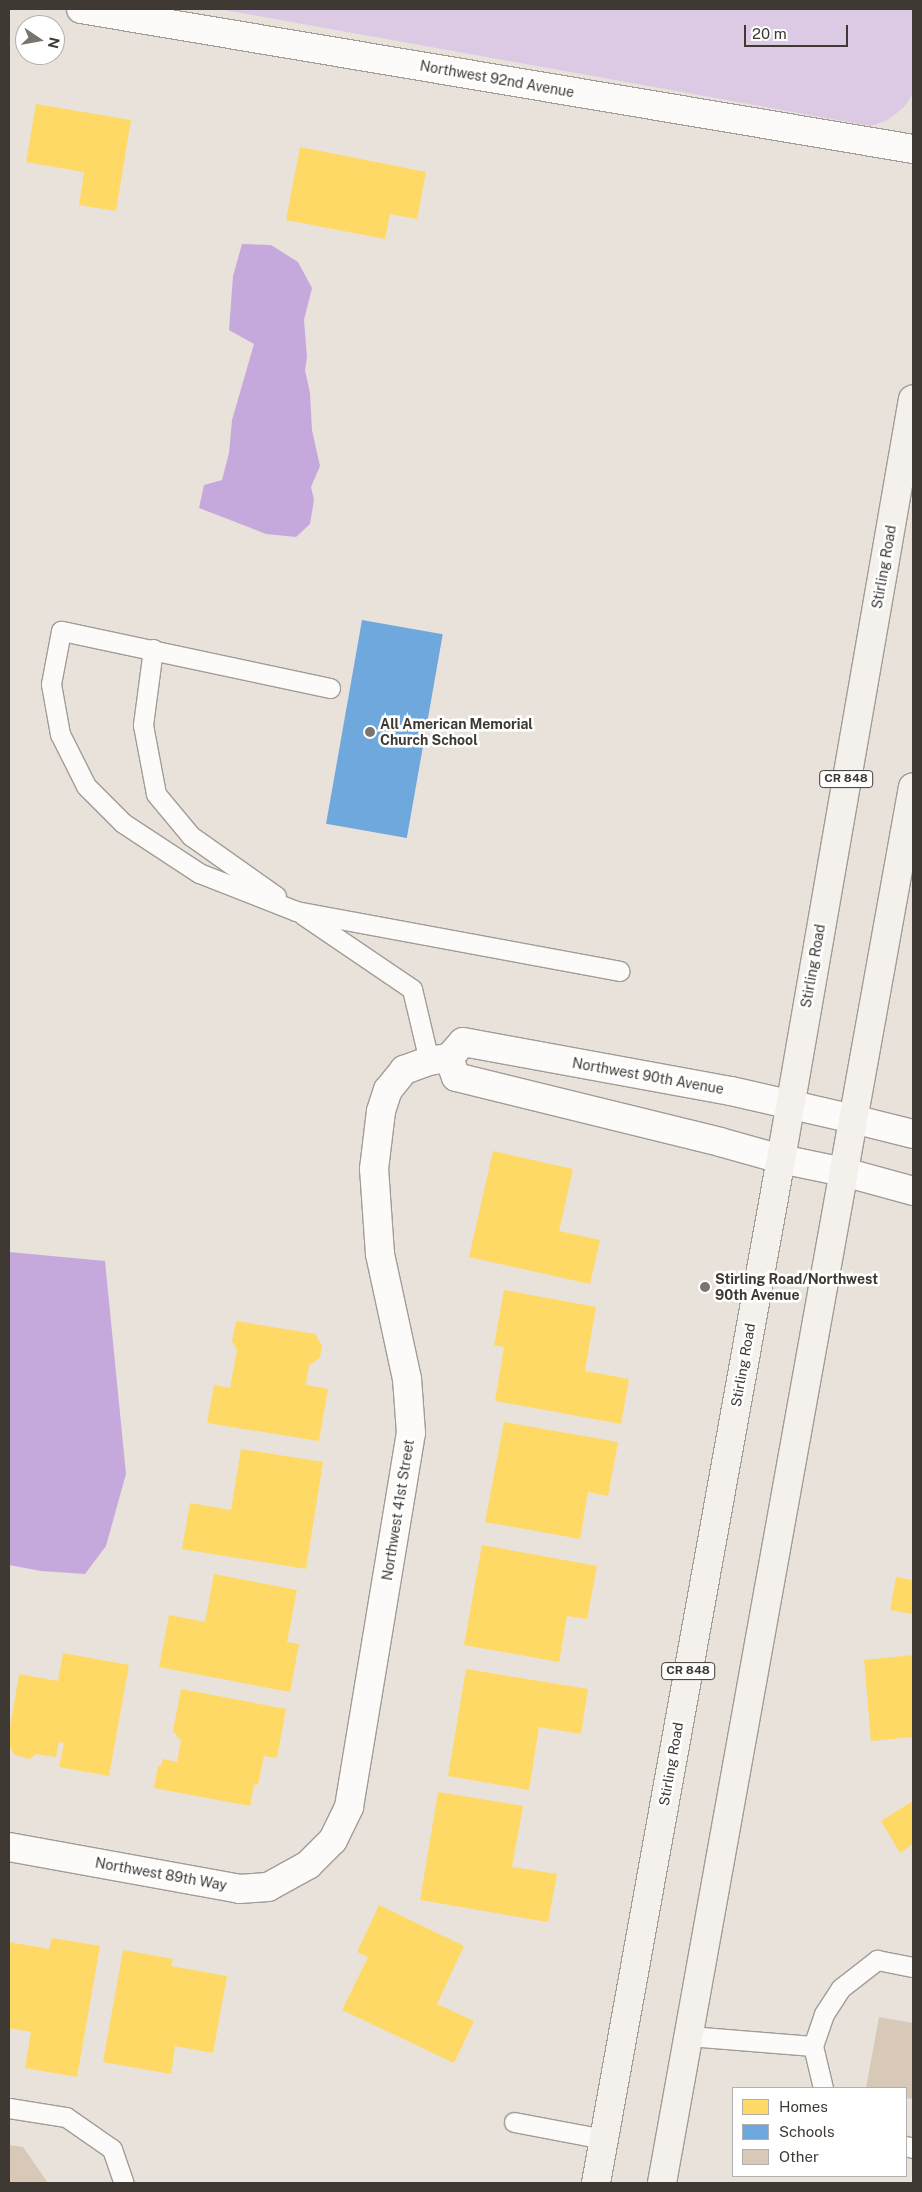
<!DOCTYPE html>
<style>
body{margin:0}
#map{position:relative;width:922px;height:2192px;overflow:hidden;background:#e9e2db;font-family:"Public Sans",sans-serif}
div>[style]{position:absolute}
.green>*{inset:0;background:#dccae5}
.water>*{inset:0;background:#c6a9dc}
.homes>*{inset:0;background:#ffd966}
.schools>*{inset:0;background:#6fa8dc;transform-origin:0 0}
.building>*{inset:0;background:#d7c8b7}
.roads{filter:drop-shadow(1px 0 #a29c96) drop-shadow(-1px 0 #a29c96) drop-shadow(0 1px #a29c96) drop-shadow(0 -1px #a29c96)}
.service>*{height:19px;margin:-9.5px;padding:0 9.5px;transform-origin:9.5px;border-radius:9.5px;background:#fcfbfa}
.minor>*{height:28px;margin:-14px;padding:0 14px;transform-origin:14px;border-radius:14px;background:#fcfbfa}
.tertiary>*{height:28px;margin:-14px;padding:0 14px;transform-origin:14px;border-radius:14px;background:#fcfbfa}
.primary>*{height:28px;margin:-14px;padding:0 14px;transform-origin:14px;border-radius:14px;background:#f4f0ec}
.dots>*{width:14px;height:14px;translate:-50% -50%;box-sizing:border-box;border:2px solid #fff;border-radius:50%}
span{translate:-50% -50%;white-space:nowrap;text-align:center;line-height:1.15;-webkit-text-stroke:5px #fff;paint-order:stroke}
.shield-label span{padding:1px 4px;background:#fff;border:1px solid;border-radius:4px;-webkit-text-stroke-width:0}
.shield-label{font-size:12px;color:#3e3933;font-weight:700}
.street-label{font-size:14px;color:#3e3933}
.poi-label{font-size:14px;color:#3e3933;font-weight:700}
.left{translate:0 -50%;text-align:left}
.frame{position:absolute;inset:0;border:10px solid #3e3933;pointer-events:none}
.legend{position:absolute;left:732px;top:2087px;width:175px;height:90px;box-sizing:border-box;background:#fff;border:1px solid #b2b0ad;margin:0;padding:6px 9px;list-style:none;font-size:15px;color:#3e3933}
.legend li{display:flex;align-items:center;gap:10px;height:25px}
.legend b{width:25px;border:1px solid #b2b0ad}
.north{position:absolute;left:15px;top:15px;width:50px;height:50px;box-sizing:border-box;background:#fff;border:1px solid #b2b0ad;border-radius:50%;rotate:102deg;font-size:14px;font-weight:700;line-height:20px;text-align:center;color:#3e3933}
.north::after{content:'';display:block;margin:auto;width:18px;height:22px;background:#7a746e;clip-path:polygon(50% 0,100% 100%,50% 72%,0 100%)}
.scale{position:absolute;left:744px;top:25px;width:104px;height:22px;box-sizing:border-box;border:2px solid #3e3933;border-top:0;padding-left:6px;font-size:15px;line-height:18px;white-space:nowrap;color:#3e3933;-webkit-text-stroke:4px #fff;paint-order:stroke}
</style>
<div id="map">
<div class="green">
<i style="clip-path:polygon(219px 9px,913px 9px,913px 94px,904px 107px,888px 120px,871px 126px)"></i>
</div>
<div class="water">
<i style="clip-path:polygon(242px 244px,271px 245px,298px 262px,312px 288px,304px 320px,307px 357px,305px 370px,310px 393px,312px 430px,320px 466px,311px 487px,314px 500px,310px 524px,296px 537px,266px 534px,199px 508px,204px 485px,222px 480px,229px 453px,232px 420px,254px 344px,229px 330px,233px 276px)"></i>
<i style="clip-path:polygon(9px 1252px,105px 1261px,126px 1474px,106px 1546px,85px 1574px,41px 1571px,9px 1565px)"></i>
</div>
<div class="homes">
<i style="clip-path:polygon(36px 104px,131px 120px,116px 211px,79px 205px,84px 172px,26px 162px)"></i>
<i style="clip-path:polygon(300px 147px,426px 172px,417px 219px,390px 214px,385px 239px,286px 220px)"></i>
<i style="clip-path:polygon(493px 1151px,573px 1169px,559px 1231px,600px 1240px,590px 1284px,469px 1257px)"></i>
<i style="clip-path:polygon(504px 1290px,596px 1307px,585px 1371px,629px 1379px,621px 1424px,495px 1401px,504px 1347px,494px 1345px)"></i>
<i style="clip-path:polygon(236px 1321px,315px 1334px,322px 1345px,320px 1358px,309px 1365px,306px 1385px,328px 1389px,319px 1441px,207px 1423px,214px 1385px,230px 1388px,237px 1350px,232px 1341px)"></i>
<i style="clip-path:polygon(504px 1422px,618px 1442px,608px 1496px,588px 1492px,580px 1539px,485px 1522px)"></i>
<i style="clip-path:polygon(241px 1449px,323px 1462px,306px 1569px,182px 1549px,190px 1503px,231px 1510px)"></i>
<i style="clip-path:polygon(482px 1545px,597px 1566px,587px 1619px,567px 1616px,559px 1662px,464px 1645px)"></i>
<i style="clip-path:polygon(214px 1574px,297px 1590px,287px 1642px,299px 1644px,290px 1692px,159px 1667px,169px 1615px,205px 1622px)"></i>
<i style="clip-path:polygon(896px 1577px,913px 1580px,913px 1614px,890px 1610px)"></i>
<i style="clip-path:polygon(63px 1653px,129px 1665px,109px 1776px,59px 1767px,64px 1743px,59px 1742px,56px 1757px,36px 1754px,30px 1759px,15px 1755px,9px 1746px,9px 1733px,19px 1674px,58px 1681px)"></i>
<i style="clip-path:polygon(913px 1655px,913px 1737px,871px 1741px,864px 1660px)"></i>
<i style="clip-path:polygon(466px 1669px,588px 1689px,581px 1734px,539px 1727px,529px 1790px,448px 1776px)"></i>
<i style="clip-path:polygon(181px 1689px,286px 1709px,277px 1758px,264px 1756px,258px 1785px,254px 1784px,250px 1806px,154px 1788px,158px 1766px,161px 1766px,163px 1759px,177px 1762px,181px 1741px,173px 1731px)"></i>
<i style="clip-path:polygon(438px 1792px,523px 1806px,512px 1867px,557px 1874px,548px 1922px,420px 1900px)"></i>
<i style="clip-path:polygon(913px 1801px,913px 1844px,900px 1853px,881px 1821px)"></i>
<i style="clip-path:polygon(379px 1905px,464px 1946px,437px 2004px,474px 2021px,454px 2063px,342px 2010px,368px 1957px,357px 1952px)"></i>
<i style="clip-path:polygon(52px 1938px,100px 1946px,77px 2077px,25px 2068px,31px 2032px,9px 2028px,9px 1942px,49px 1949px)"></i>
<i style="clip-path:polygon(123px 1950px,173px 1959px,171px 1966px,227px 1976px,213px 2053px,175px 2046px,171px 2074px,103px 2062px)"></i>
</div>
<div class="schools">
<i style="left:362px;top:620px;width:82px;height:207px;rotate:10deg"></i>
</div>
<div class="building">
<i style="clip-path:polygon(879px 2017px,913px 2023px,913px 2099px,906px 2098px,906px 2088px,866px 2088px)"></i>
<i style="clip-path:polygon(9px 2145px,23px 2147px,48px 2183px,9px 2183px)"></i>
</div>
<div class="roads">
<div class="service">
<i style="left:153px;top:649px;width:77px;rotate:97.5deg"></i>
<i style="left:143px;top:725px;width:70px;rotate:79.3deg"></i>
<i style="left:156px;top:794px;width:55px;rotate:50.2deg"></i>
<i style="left:191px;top:836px;width:104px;rotate:35.2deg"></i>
<i style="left:330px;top:688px;width:275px;rotate:-168deg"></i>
<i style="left:61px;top:631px;width:54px;rotate:100.7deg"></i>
<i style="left:51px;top:684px;width:51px;rotate:79.8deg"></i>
<i style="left:60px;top:734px;width:58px;rotate:63.4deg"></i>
<i style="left:86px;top:786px;width:52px;rotate:45deg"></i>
<i style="left:123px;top:823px;width:91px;rotate:33.3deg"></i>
<i style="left:199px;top:873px;width:104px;rotate:21.4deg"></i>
<i style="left:296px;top:911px;width:329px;rotate:10.5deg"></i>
<i style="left:303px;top:915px;width:132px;rotate:34.2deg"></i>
<i style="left:412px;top:989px;width:74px;rotate:76.7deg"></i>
<i style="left:689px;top:2036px;width:124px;rotate:4.6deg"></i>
<i style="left:823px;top:2088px;width:43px;rotate:-103.4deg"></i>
<i style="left:813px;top:2046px;width:34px;rotate:-71deg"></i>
<i style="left:824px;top:2014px;width:31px;rotate:-57deg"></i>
<i style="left:841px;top:1988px;width:46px;rotate:-37.9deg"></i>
<i style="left:877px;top:1960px;width:37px;rotate:11deg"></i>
<i style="left:9px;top:2108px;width:58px;rotate:9deg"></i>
<i style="left:66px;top:2117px;width:56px;rotate:34.8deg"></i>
<i style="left:112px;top:2149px;width:36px;rotate:71deg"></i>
<i style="left:514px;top:2122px;width:92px;rotate:10.7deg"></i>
<i style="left:906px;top:2146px;width:7px;rotate:16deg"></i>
</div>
<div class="minor">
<i style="left:81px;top:9px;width:844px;rotate:9.55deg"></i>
<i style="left:449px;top:1058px;width:20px;rotate:70deg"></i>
<i style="left:456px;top:1077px;width:272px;rotate:13.8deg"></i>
<i style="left:720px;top:1142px;width:63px;rotate:15.6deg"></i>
<i style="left:781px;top:1159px;width:64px;rotate:11.7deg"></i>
<i style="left:9px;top:1847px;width:234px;rotate:10.3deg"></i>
<i style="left:239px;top:1889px;width:29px;rotate:-4deg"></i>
<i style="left:268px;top:1887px;width:46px;rotate:-28.8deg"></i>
<i style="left:308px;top:1865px;width:35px;rotate:-45deg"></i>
<i style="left:333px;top:1840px;width:37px;rotate:-64deg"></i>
<i style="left:349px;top:1807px;width:379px;rotate:-80.6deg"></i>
<i style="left:411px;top:1433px;width:54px;rotate:-94.2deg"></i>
<i style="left:407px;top:1379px;width:128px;rotate:-102.2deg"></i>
<i style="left:380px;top:1254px;width:85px;rotate:-94deg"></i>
<i style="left:374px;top:1169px;width:58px;rotate:-83.1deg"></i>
<i style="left:381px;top:1111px;width:22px;rotate:-72deg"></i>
<i style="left:388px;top:1090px;width:26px;rotate:-51deg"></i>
<i style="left:404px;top:1070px;width:27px;rotate:-20deg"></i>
<i style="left:429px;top:1061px;width:20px;rotate:-9deg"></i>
<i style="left:449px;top:1058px;width:21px;rotate:-49deg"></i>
<i style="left:463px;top:1042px;width:272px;rotate:10.4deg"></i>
<i style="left:731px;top:1091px;width:125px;rotate:12.9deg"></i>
</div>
<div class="tertiary">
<i style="left:853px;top:1119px;width:62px;rotate:14deg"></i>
<i style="left:844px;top:1172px;width:72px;rotate:15.4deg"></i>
</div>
<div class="primary">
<i style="left:596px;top:2183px;width:1041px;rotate:-79.76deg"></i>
<i style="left:781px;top:1159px;width:771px;rotate:-80.15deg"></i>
<i style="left:662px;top:2183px;width:1418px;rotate:-79.81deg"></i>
</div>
</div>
<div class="dots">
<i style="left:370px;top:732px;background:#7a746e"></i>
<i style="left:705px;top:1287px;background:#7a746e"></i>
</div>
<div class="shield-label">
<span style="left:846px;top:779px">CR 848</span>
<span style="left:688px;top:1671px">CR 848</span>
</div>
<div class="street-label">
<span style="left:497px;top:79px;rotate:10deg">Northwest 92nd Avenue</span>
<span style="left:884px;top:567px;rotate:-80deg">Stirling Road</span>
<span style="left:813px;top:966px;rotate:-80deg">Stirling Road</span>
<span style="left:648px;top:1076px;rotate:10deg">Northwest 90th Avenue</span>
<span style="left:743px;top:1365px;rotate:-80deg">Stirling Road</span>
<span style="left:398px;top:1510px;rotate:-81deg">Northwest 41st Street</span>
<span style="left:671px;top:1764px;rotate:-80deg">Stirling Road</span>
<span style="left:161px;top:1874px;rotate:10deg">Northwest 89th Way</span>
</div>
<div class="poi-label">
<span class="left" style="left:380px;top:732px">All American Memorial<br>Church School</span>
<span class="left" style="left:715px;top:1287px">Stirling Road/Northwest<br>90th Avenue</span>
</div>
<div class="frame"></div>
<ul class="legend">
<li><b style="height:14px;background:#ffd966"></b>Homes</li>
<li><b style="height:14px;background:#6fa8dc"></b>Schools</li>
<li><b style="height:14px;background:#d7c8b7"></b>Other</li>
</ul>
<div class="north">N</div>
<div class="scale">20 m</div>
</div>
